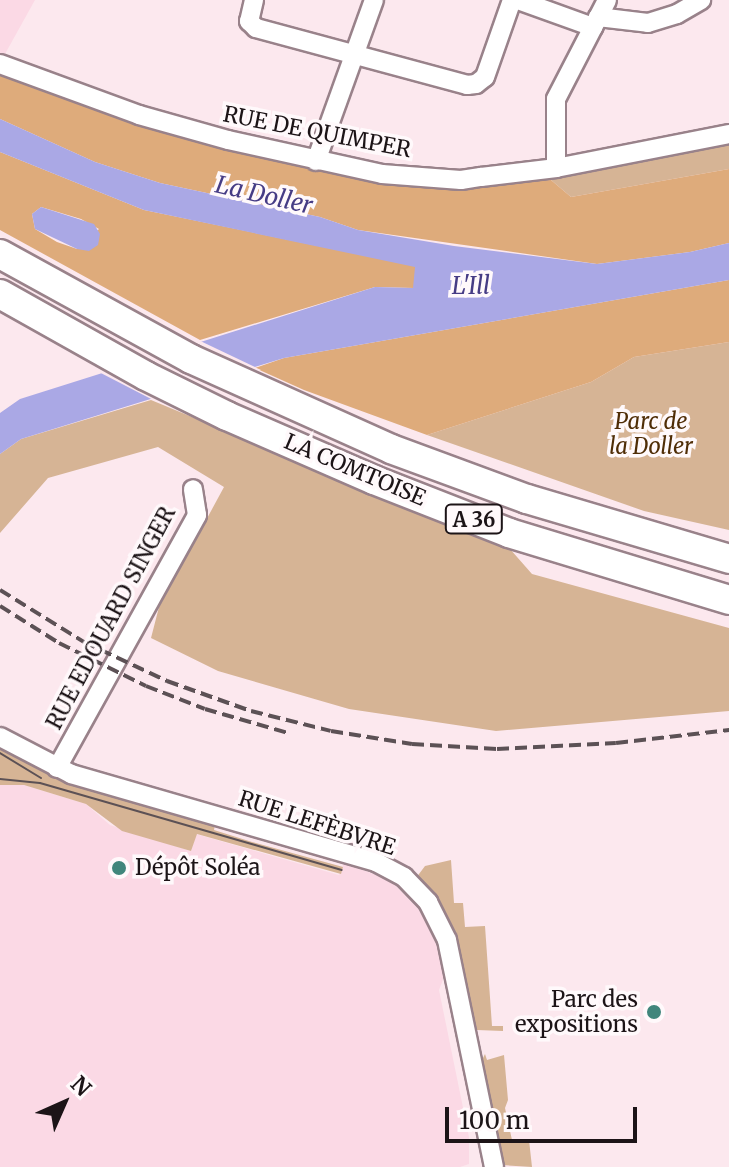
<!DOCTYPE html>
<meta charset="utf-8">
<style>
body{margin:0}
#map{position:relative;width:729px;height:1167px;overflow:hidden;background:#fce8ee;font-family:Merriweather,serif}
div>[style]{position:absolute}
.built>*{inset:0;background:#fbd9e5}
.green>*{inset:0;background:#d6b495}
.forest>*{inset:0;background:#deab7b}
.water>*{inset:0;background:#aaa8e5}
.pier>*{inset:0;background:#fce8ee}
.roads{filter:drop-shadow(2px 0 #99828a) drop-shadow(-2px 0 #99828a) drop-shadow(0 2px #99828a) drop-shadow(0 -2px #99828a)}
.minor>*{height:18px;margin:-9px;padding:0 9px;transform-origin:9px;border-radius:9px;background:#fff}
.highway>*{height:28px;margin:-14px;padding:0 14px;transform-origin:14px;border-radius:14px;background:#fff}
.tram>*{height:2px;margin:-1px;padding:0 1px;transform-origin:1px;border-radius:1px;background:#5c5155}
.rail>*{height:4px;margin-top:-2px;transform-origin:0;background:repeating-linear-gradient(90deg,#5c5155 0 12px,transparent 0 18px)}
.dots>*{width:22px;height:22px;translate:-50% -50%;box-sizing:border-box;border:4px solid #fff9fb;border-radius:50%}
span{translate:-50% -50%;white-space:nowrap;text-align:center;line-height:1.15;-webkit-text-stroke:7px #fff9fb;paint-order:stroke}
.shield-label span{padding:2px 6px;background:#fff9fb;border:2px solid;border-radius:6px;-webkit-text-stroke-width:0}
.shield-label{font-size:20px;color:#1c1417;font-weight:700}
.street-label{font-size:22px;color:#1c1417}
.park-label{font-size:22px;color:#4f2d06;font-style:italic}
.poi-label{font-size:22px;color:#1c1417}
.left{translate:0 -50%;text-align:left}
.right{translate:-100% -50%;text-align:right}
.water-label{font-size:24px;color:#463c85;font-style:italic}
.north{position:absolute;left:24px;top:1063px;width:80px;height:80px;-webkit-text-stroke:6px #fff9fb;paint-order:stroke;rotate:45deg;font-size:22px;font-weight:700;line-height:32px;text-align:center;color:#1c1417}
.north::after{content:'';display:block;margin:auto;width:28px;height:36px;background:#1c1417;clip-path:polygon(50% 0,100% 100%,50% 72%,0 100%)}
.scale{position:absolute;left:445px;top:1107px;width:192px;height:36px;box-sizing:border-box;border:4px solid #1c1417;border-top:0;padding-left:10px;font-size:24px;line-height:28px;white-space:nowrap;color:#1c1417;-webkit-text-stroke:6px #fff9fb;paint-order:stroke}
</style>
<div id="map">
<div class="built">
<i style="clip-path:polygon(0 0,35px 0,0 63px)"></i>
<i style="clip-path:polygon(0 785px,24px 785px,86px 804px,110px 825px,191px 851px,196px 834px,339px 875px,344px 863px,390px 880px,426px 917px,439px 948px,444px 977px,439px 990px,469px 1137px,469px 1164px,460px 1167px,0 1167px)"></i>
</div>
<div class="green">
<i style="clip-path:polygon(729px 143px,729px 169px,571px 197px,551px 180px)"></i>
<i style="clip-path:polygon(729px 342px,729px 530px,644px 511px,427px 435px,591px 382px,634px 357px)"></i>
<i style="clip-path:polygon(151px 400px,510px 549px,532px 574px,729px 628px,729px 711px,496px 731px,349px 709px,218px 671px,151px 638px,159px 607px,224px 487px,158px 447px,48px 478px,0 533px,0 454px,21px 439px)"></i>
<i style="clip-path:polygon(0 749px,69px 784px,215px 825px,214px 830px,252px 842px,343px 867px,341px 874px,197px 834px,191px 851px,122px 831px,86px 804px,24px 785px,0 785px)"></i>
<i style="clip-path:polygon(451px 860px,454px 903px,463px 903px,465px 927px,485px 926px,492px 1026px,503px 1026px,503px 1031px,477px 1030px,463px 980px,416px 878px,425px 866px)"></i>
<i style="clip-path:polygon(485px 1054px,487px 1060px,504px 1055px,508px 1100px,505px 1108px,512px 1140px,529px 1140px,532px 1167px,502px 1165px,482px 1060px)"></i>
</div>
<div class="forest">
<i style="clip-path:polygon(0 74px,134px 118px,393px 185px,551px 180px,571px 197px,729px 169px,729px 243px,690px 252px,597px 264px,358px 230px,320px 217px,160px 183px,95px 162px,0 119px)"></i>
<i style="clip-path:polygon(evenodd,0 152px,144px 210px,416px 266px,414px 288px,375px 287px,200px 340px,0 230px,0 152px,41px 207px,81px 219px,99px 229px,77px 249px,57px 242px,35px 229px,32px 214px,41px 207px)"></i>
<i style="clip-path:polygon(729px 280px,729px 342px,634px 357px,591px 382px,427px 435px,304px 390px,255px 368px,284px 358px)"></i>
</div>
<div class="water">
<i style="clip-path:polygon(0 119px,95px 162px,160px 183px,320px 217px,358px 230px,454px 246px,597px 264px,690px 252px,729px 243px,729px 280px,284px 358px,21px 439px,0 454px,0 413px,20px 399px,375px 287px,413px 288px,415px 267px,144px 210px,0 152px)"></i>
<i style="clip-path:polygon(41px 207px,94px 224px,100px 234px,98px 245px,89px 251px,77px 249px,35px 229px,32px 214px)"></i>
</div>
<div class="pier">
<i style="clip-path:polygon(194px 338px,261px 370px,157px 402px,95px 370px)"></i>
</div>
<div class="roads">
<div class="minor">
<i style="left:254px;top:0;width:22px;rotate:103deg"></i>
<i style="left:249px;top:21px;width:10px;rotate:45deg"></i>
<i style="left:256px;top:28px;width:219px;rotate:15.1deg"></i>
<i style="left:467px;top:85px;width:9px;rotate:-6deg"></i>
<i style="left:476px;top:84px;width:11px;rotate:-38deg"></i>
<i style="left:485px;top:77px;width:82px;rotate:-70.7deg"></i>
<i style="left:518px;top:0;width:80px;rotate:19.8deg"></i>
<i style="left:598px;top:17px;width:50px;rotate:6.8deg"></i>
<i style="left:648px;top:23px;width:30px;rotate:-17deg"></i>
<i style="left:677px;top:14px;width:28px;rotate:-30deg"></i>
<i style="left:0;top:64px;width:148px;rotate:20.1deg"></i>
<i style="left:139px;top:115px;width:92px;rotate:15.7deg"></i>
<i style="left:228px;top:140px;width:158px;rotate:12.4deg"></i>
<i style="left:382px;top:174px;width:79px;rotate:4.3deg"></i>
<i style="left:461px;top:180px;width:20px;rotate:-9deg"></i>
<i style="left:481px;top:177px;width:76px;rotate:-6.8deg"></i>
<i style="left:556px;top:168px;width:176px;rotate:-11.1deg"></i>
<i style="left:316px;top:161px;width:171px;rotate:-70.2deg"></i>
<i style="left:556px;top:168px;width:69px;rotate:-90deg"></i>
<i style="left:556px;top:99px;width:111px;rotate:-62.7deg"></i>
<i style="left:0;top:737px;width:80px;rotate:27.5deg"></i>
<i style="left:71px;top:774px;width:317px;rotate:16.1deg"></i>
<i style="left:376px;top:862px;width:32px;rotate:28deg"></i>
<i style="left:404px;top:877px;width:35px;rotate:46deg"></i>
<i style="left:428px;top:902px;width:42px;rotate:63.4deg"></i>
<i style="left:447px;top:940px;width:232px;rotate:78.3deg"></i>
<i style="left:57px;top:768px;width:289px;rotate:-61deg"></i>
<i style="left:197px;top:515px;width:26px;rotate:-99deg"></i>
</div>
<div class="highway">
<i style="left:0;top:254px;width:218px;rotate:28.8deg"></i>
<i style="left:191px;top:359px;width:219px;rotate:24.2deg"></i>
<i style="left:391px;top:449px;width:145px;rotate:20.2deg"></i>
<i style="left:527px;top:499px;width:211px;rotate:16.5deg"></i>
<i style="left:0;top:294px;width:167px;rotate:29.3deg"></i>
<i style="left:146px;top:376px;width:90px;rotate:26.3deg"></i>
<i style="left:227px;top:416px;width:160px;rotate:23.5deg"></i>
<i style="left:374px;top:480px;width:145px;rotate:21.4deg"></i>
<i style="left:509px;top:533px;width:230px;rotate:16.9deg"></i>
</div>
</div>
<div class="tram">
<i style="left:0;top:753px;width:48px;rotate:31.4deg"></i>
<i style="left:0;top:779px;width:40px;rotate:5.7deg"></i>
<i style="left:40px;top:783px;width:314px;rotate:16.1deg"></i>
</div>
<div class="rail">
<i style="left:0;top:590px;width:99px;rotate:31.8deg"></i>
<i style="left:84px;top:642px;width:92px;rotate:25.2deg"></i>
<i style="left:167px;top:681px;width:89px;rotate:19.7deg"></i>
<i style="left:251px;top:711px;width:82px;rotate:14deg"></i>
<i style="left:331px;top:731px;width:82px;rotate:9.1deg"></i>
<i style="left:412px;top:744px;width:85px;rotate:3.4deg"></i>
<i style="left:497px;top:749px;width:119px;rotate:-2.9deg"></i>
<i style="left:616px;top:743px;width:114px;rotate:-6.6deg"></i>
<i style="left:0;top:606px;width:70px;rotate:32.1deg"></i>
<i style="left:59px;top:643px;width:97px;rotate:26.3deg"></i>
<i style="left:146px;top:686px;width:63px;rotate:21.3deg"></i>
<i style="left:205px;top:709px;width:86px;rotate:16.1deg"></i>
</div>
<div class="dots">
<i style="left:119px;top:868px;background:#41867c"></i>
<i style="left:654px;top:1012px;background:#41867c"></i>
</div>
<div class="shield-label">
<span style="left:474px;top:519px">A 36</span>
</div>
<div class="street-label">
<span style="left:317px;top:132px;rotate:11deg">RUE DE QUIMPER</span>
<span style="left:355px;top:470px;rotate:23deg">LA COMTOISE</span>
<span style="left:111px;top:618px;rotate:-62deg">RUE EDOUARD SINGER</span>
<span style="left:317px;top:823px;rotate:18deg">RUE LEFÈBVRE</span>
</div>
<div class="park-label">
<span style="left:651px;top:434px">Parc de<br>la Doller</span>
</div>
<div class="poi-label">
<span class="left" style="left:135px;top:868px">Dépôt Soléa</span>
<span class="right" style="left:638px;top:1012px">Parc des<br>expositions</span>
</div>
<div class="water-label">
<span style="left:264px;top:195px;rotate:13deg">La Doller</span>
<span style="left:471px;top:286px">L'Ill</span>
</div>
<div class="north">N</div>
<div class="scale">100 m</div>
</div>
